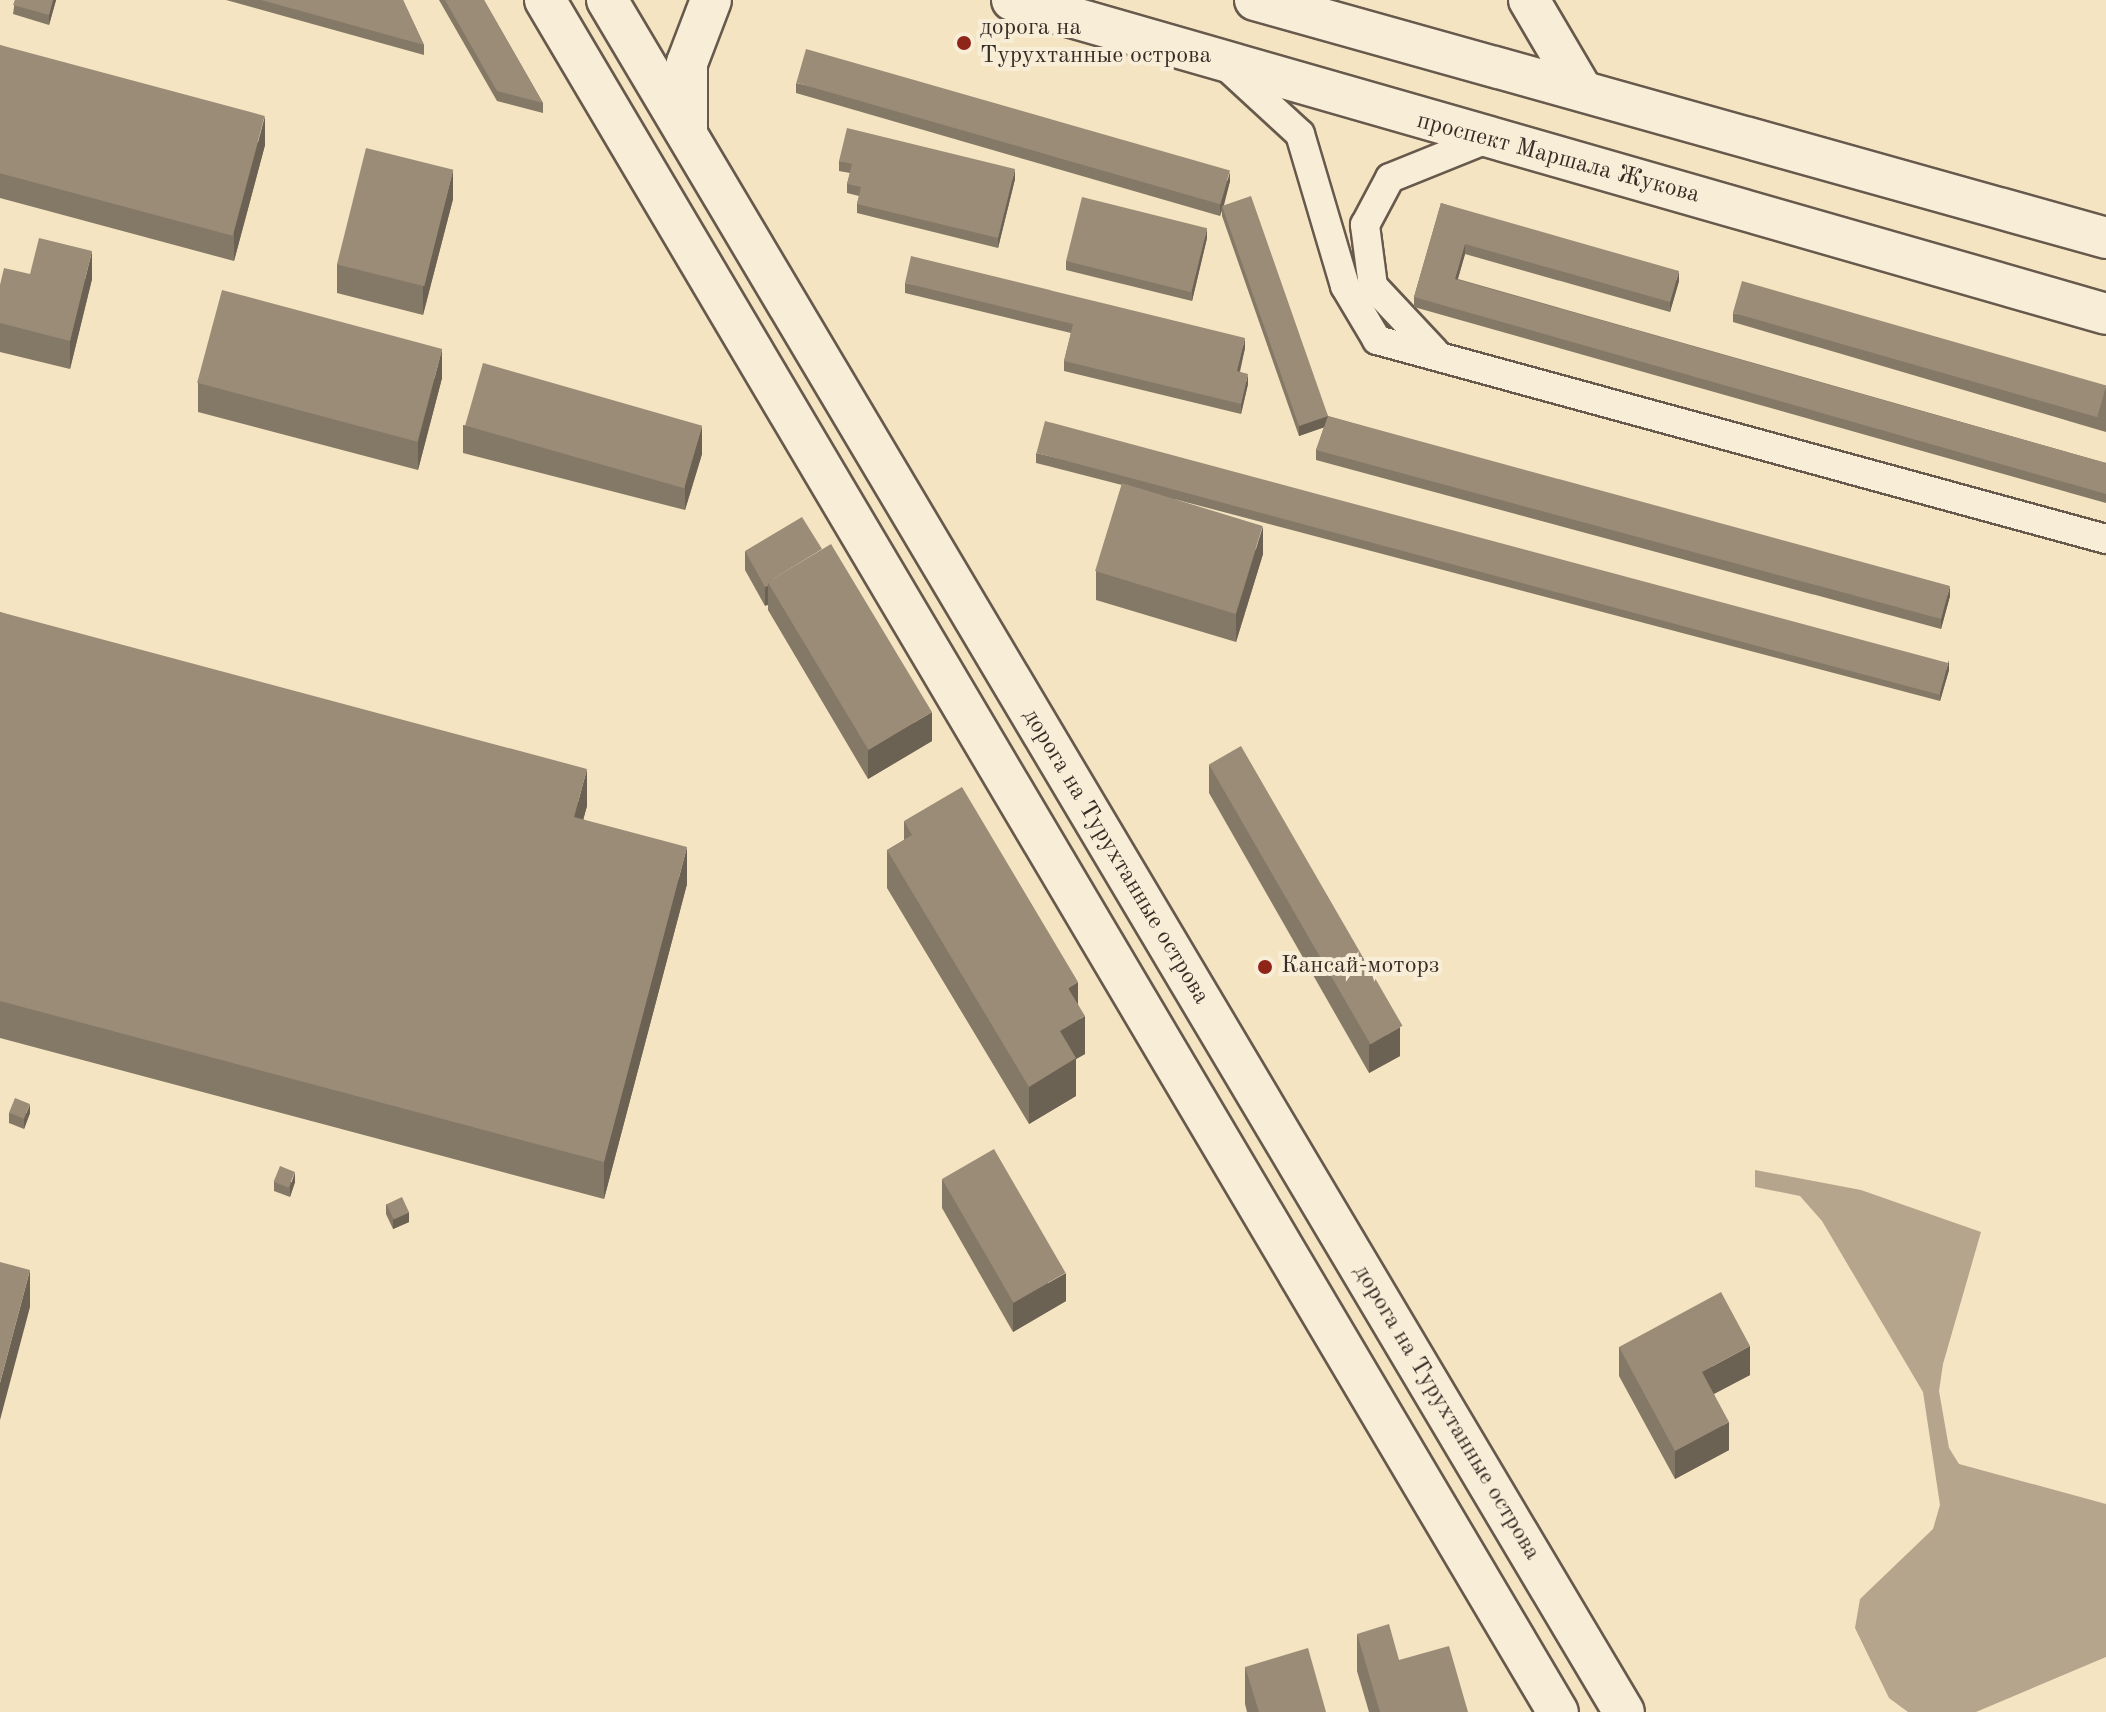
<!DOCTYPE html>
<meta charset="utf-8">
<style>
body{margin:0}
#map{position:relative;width:2106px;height:1712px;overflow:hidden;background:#f4e4c1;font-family:"Old Standard TT",serif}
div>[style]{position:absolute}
.water>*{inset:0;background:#b4a58c}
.roads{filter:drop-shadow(2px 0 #675a4d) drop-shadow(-2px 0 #675a4d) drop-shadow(0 2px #675a4d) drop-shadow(0 -2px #675a4d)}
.street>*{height:28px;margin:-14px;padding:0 14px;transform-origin:14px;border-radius:14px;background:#f8edd7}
.secondary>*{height:40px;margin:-20px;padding:0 20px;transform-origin:20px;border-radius:20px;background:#f8edd7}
.wall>*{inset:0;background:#847866}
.shaded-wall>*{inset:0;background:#6c6253;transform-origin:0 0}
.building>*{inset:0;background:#9a8c77;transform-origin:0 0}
.dots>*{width:22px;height:22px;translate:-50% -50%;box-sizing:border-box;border:4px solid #f8edd7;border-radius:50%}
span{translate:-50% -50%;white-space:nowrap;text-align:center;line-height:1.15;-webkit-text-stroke:8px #f8edd7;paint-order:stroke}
.poi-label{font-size:24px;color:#382c26}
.left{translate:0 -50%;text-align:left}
.street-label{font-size:24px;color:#382c26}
</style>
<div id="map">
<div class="water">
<i style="clip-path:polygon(1755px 1170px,1861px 1190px,1981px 1232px,1943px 1364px,1939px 1391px,1949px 1448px,1959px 1464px,2106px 1504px,2106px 1657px,1976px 1712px,1908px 1712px,1889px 1698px,1855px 1628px,1860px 1599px,1933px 1529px,1940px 1505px,1923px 1392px,1822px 1221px,1800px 1196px,1755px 1187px)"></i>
</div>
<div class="roads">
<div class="street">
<i style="left:1226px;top:66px;width:100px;rotate:42.6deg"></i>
<i style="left:1300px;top:134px;width:159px;rotate:73.5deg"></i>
<i style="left:1345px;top:286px;width:63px;rotate:59.3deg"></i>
<i style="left:1377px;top:340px;width:756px;rotate:15.27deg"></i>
<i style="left:1434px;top:351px;width:89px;rotate:-133.2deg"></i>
<i style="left:1373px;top:286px;width:62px;rotate:-97.5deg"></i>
<i style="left:1365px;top:225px;width:53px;rotate:-62deg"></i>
<i style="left:1390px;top:178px;width:101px;rotate:-22deg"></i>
</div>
<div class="secondary">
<i style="left:545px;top:0;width:1989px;rotate:59.39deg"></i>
<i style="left:607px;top:0;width:1991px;rotate:59.29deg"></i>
<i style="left:1012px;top:0;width:1138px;rotate:16.01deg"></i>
<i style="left:1255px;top:0;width:884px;rotate:15.62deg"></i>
<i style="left:1529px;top:0;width:101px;rotate:59.6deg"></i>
<i style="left:687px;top:130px;width:67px;rotate:-90deg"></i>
<i style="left:687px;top:63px;width:67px;rotate:-69.1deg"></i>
</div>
</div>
<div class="wall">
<i style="clip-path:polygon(15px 0,56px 0,49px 25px,13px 14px)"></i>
<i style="clip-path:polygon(226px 0,403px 0,424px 45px,424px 55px)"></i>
<i style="clip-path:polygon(439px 0,484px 0,543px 103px,543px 113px,497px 101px)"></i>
<i style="clip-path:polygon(0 45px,265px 145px,234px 261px,0 198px)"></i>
<i style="clip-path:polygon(796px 83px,1230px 181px,1223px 206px,1328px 416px,1950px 596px,1941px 629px,1316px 460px,1316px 450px,1324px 427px,1299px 436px,1222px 216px,1222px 211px,1220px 216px,796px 93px)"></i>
<i style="clip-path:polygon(839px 161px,1015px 179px,998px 248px,857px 213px,857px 204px,859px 196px,847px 193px,847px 184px,850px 173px,839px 171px)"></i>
<i style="clip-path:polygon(453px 199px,423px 315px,337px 293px,337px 264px)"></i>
<i style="clip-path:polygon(1441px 203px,1679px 281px,1670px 312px,1465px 254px,1458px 279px,2106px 463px,2106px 503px,1414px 307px,1414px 297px)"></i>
<i style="clip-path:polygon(1207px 238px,1192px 301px,1066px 270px,1066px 261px)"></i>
<i style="clip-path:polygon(92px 279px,70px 369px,0 352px,0 285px)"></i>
<i style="clip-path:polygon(905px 283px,1245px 348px,1240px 372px,1248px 384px,1241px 414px,1064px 371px,1064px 361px,1071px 333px,905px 293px)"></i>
<i style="clip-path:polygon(1733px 313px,2106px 388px,2106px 432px,1733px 322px)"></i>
<i style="clip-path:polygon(442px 378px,418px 470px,198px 412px,198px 383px)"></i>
<i style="clip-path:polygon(463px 425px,702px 454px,685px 510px,463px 453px)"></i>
<i style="clip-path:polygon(1036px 453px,1949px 670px,1940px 701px,1174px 499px,1263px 554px,1236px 642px,1096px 600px,1096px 571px,1122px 485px,1036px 463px)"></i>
<i style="clip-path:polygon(745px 551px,932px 741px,868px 779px,768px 610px,768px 605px,765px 606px,745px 570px)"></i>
<i style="clip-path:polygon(0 612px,587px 806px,583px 819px,687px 884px,604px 1199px,0 1038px)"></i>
<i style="clip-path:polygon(1209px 764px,1400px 1056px,1369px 1073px,1209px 793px)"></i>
<i style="clip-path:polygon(904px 821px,1078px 1004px,1085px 1054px,1076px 1059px,1076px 1096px,1029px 1124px,887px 888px,887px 850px,904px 840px)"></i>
<i style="clip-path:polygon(9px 1113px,30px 1113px,24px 1129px,9px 1123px)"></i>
<i style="clip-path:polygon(942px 1179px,1066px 1301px,1013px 1332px,942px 1208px)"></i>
<i style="clip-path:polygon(274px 1182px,295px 1182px,290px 1197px,274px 1191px)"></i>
<i style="clip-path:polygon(386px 1204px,409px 1222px,393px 1229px,386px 1214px)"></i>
<i style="clip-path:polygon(1619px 1347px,1750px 1375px,1714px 1394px,1729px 1450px,1675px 1479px,1619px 1376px)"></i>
<i style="clip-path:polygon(1357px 1634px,1399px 1660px,1468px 1712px,1369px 1712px,1357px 1671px)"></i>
<i style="clip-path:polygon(1245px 1667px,1326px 1712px,1247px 1712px,1245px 1704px)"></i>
</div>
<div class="shaded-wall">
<i style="clip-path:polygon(53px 0,56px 0,49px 25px,49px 15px)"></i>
<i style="clip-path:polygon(265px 116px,265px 145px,234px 261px,234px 232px)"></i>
<i style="clip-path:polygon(1015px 169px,1015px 179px,998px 248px,998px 238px)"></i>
<i style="clip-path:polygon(453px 170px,453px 199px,423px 315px,423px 287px)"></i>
<i style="clip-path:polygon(1230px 172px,1230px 181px,1223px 209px,1222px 206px,1220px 216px,1220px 206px)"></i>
<i style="clip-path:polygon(1207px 228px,1207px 238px,1192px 301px,1192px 291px)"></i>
<i style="clip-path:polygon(1465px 244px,1465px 254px,1455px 288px,1455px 279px)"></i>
<i style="clip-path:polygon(92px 251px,92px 279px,70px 369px,70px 341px)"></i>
<i style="clip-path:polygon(1679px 271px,1679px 281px,1670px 312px,1670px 302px)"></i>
<i style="clip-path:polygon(1245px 338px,1245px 348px,1237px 381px,1237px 371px)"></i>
<i style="clip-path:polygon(442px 349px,442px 378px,418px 470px,418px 442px)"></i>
<i style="clip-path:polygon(1248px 374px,1248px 384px,1241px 414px,1241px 404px)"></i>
<i style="clip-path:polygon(1328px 416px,1328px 426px,1299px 436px,1299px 426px)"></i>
<i style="clip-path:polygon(702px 426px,702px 454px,685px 510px,685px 481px)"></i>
<i style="clip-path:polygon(1263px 526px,1263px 554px,1236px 642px,1236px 614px)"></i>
<i style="left:768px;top:586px;width:19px;height:3px;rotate:90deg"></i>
<i style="clip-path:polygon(1950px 586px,1950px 596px,1941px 629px,1941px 619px)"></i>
<i style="clip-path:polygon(1949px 660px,1949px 670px,1940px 701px,1940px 692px)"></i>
<i style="clip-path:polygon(932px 712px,932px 741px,868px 779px,868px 750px)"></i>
<i style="clip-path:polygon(587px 769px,587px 806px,574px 854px,574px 817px)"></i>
<i style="clip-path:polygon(687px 847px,687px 884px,604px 1199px,604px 1162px)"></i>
<i style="clip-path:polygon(1078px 982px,1078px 1020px,1068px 988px)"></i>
<i style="clip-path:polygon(1085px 1016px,1085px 1054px,1076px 1059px,1076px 1096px,1029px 1124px,1029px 1087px,1060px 1031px)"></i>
<i style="clip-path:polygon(1400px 1027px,1400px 1056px,1369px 1073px,1369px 1045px)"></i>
<i style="clip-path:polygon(30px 1104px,30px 1113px,24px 1129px,24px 1119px)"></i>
<i style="clip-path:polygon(295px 1172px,295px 1182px,290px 1197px,290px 1187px)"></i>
<i style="clip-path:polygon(409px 1212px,409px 1222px,393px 1229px,393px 1219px)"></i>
<i style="clip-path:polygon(30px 1270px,30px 1307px,0 1420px,0 1383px)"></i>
<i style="clip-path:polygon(1066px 1273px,1066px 1301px,1013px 1332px,1013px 1303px)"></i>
<i style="clip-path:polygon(1750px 1346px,1750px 1375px,1702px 1400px,1702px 1372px)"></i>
<i style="clip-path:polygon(1729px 1422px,1729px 1450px,1675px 1479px,1675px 1451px)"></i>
</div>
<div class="building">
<i style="clip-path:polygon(15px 0,53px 0,49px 15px,13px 5px)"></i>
<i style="clip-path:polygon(261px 0,403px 0,424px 45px)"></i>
<i style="clip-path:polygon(445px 0,484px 0,543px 103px,497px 91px)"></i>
<i style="left:0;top:45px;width:274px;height:124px;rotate:15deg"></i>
<i style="left:806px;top:49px;width:441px;height:35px;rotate:16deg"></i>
<i style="clip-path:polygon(847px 128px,1015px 169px,998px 238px,857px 204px,861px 187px,847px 184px,852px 164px,839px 161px)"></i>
<i style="left:366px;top:148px;width:90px;height:120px;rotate:14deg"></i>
<i style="clip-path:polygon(1251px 196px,1328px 416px,1950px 586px,1941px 619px,1316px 450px,1328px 416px,1299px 426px,1222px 206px)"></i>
<i style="left:1082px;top:197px;width:129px;height:66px;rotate:14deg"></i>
<i style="clip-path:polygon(1441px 203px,1679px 271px,1670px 302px,1465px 244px,1455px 279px,2106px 463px,2106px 494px,1414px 297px)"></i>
<i style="clip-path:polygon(39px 238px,92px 251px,70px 341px,0 323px,0 285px,4px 268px,30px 274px)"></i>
<i style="clip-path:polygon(911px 256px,1245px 338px,1237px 371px,1248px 374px,1241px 404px,1064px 361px,1073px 324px,905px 283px)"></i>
<i style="left:1742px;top:281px;width:379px;height:33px;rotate:16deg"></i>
<i style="left:222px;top:290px;width:228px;height:96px;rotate:15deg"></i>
<i style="left:483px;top:363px;width:228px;height:65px;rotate:16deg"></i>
<i style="left:1045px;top:421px;width:935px;height:33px;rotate:15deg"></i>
<i style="left:1122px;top:483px;width:147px;height:92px;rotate:17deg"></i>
<i style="clip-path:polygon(802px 517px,822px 549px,768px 582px,768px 586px,765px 587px,745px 551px)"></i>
<i style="left:831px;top:544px;width:196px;height:74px;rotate:59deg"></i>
<i style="clip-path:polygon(0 612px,587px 769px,574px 817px,687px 847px,604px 1162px,0 1001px)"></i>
<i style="left:1241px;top:746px;width:323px;height:37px;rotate:60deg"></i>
<i style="clip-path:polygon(962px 787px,1078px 982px,1068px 988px,1085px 1016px,1060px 1031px,1076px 1058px,1029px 1087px,887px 850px,912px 835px,904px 821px)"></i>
<i style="left:15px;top:1098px;width:16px;height:16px;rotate:22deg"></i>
<i style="left:994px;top:1149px;width:143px;height:60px;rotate:60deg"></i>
<i style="left:280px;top:1166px;width:16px;height:17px;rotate:22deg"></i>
<i style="left:402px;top:1197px;width:17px;height:17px;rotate:65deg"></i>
<i style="clip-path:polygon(0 1262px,30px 1270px,0 1383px)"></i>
<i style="clip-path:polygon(1721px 1292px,1750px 1346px,1702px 1372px,1729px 1422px,1675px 1451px,1619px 1347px)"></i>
<i style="clip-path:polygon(1389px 1624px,1399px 1660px,1449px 1646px,1468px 1712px,1380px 1712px,1357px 1634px)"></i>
<i style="clip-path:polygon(1308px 1648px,1326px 1712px,1259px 1712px,1245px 1667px)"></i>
</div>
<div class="dots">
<i style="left:964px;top:43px;background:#8f2418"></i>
<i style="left:1265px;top:967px;background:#8f2418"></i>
</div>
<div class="poi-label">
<span class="left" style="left:980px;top:43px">дорога на<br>Турухтанные острова</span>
<span class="left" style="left:1281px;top:967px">Кансай-моторз</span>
</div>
<div class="street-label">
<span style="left:1558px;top:159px;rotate:15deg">проспект Маршала Жукова</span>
<span style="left:1115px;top:857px;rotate:59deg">дорога на Турухтанные острова</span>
<span style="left:1446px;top:1413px;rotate:59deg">дорога на Турухтанные острова</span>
</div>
</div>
